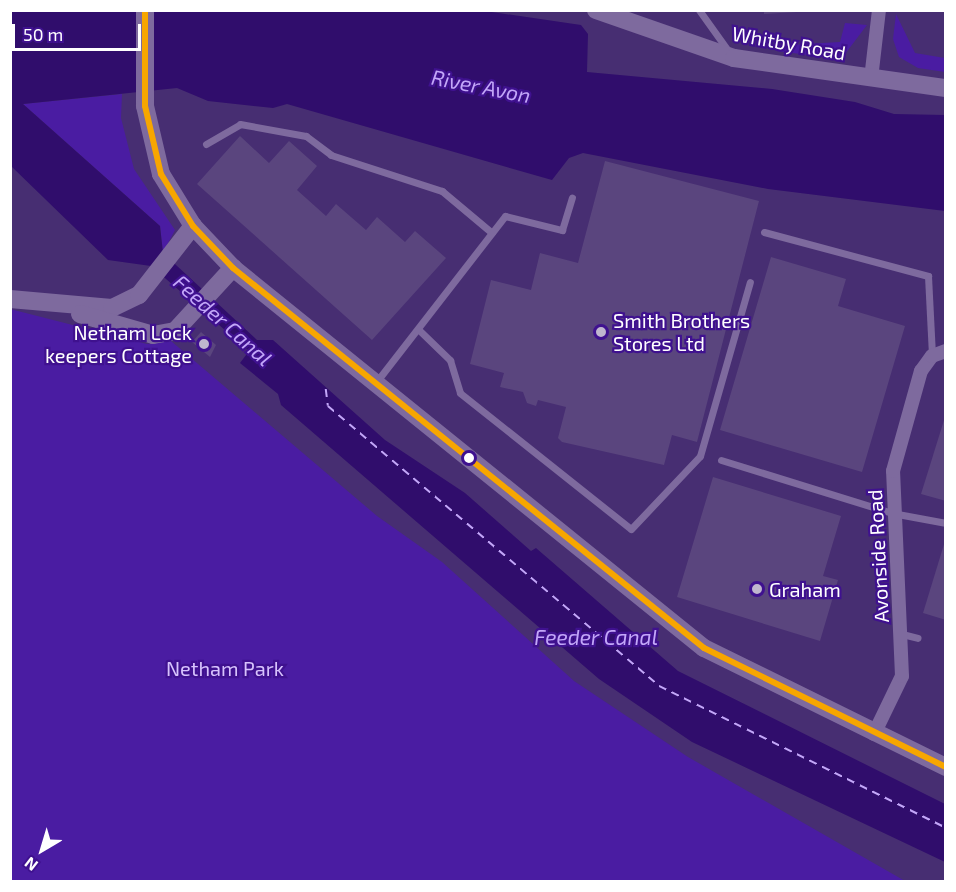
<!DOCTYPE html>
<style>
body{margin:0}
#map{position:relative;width:956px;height:892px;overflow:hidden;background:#472e72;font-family:"Exo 2",sans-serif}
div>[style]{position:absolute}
.green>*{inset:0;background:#4a1ca2}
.water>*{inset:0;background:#300d6c}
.ferry>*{height:1.5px;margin-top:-0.75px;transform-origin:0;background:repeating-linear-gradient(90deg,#c3a7f9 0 8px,transparent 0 14px)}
.building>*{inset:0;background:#5a457e}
.service>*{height:7px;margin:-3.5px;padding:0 3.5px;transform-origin:3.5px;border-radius:3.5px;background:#7e6a9e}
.minor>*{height:14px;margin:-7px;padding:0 7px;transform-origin:7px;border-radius:7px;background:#7e6a9e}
.tertiary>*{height:18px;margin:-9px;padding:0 9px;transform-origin:9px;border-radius:9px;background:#7e6a9e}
.bus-1>*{height:6px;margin:-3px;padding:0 3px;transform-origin:3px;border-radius:3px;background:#f7a600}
.dots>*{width:16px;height:16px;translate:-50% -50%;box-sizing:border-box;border:3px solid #3f118f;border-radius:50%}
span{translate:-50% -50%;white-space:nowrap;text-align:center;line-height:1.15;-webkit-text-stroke:4.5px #3f118f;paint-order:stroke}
.street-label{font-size:20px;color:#fff}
.poi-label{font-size:20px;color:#fff}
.left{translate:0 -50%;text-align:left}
.right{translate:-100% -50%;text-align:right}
.park-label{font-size:20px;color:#d7c3fd}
.water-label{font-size:21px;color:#c3a7f9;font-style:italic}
.frame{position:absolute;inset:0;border:12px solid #fff;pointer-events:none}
.north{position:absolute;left:12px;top:820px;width:60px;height:60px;-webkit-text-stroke:4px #3f118f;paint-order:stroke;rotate:218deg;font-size:16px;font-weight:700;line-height:24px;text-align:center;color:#fff}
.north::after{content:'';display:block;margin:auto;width:21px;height:27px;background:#fff;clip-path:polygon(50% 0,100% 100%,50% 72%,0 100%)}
.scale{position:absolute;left:12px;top:24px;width:129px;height:27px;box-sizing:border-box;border:3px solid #fff;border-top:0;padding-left:8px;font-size:18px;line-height:21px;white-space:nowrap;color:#fff;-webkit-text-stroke:4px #3f118f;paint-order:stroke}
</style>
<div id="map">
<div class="green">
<i style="clip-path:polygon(896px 14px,915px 53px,945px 58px,945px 72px,918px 68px,899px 57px,893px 39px)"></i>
<i style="clip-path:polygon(845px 23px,867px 25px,845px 54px,832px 58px,777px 51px,771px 46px,840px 42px)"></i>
<i style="clip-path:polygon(122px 94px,121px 118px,134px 169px,175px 230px,163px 253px,160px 226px,23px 104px)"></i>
<i style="clip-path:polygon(10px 309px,147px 344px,171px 341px,377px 516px,442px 562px,574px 681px,688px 757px,905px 881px,11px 881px)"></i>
</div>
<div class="water">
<i style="clip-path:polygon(10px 11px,485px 11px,581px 25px,588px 34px,587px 72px,772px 89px,855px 102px,894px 114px,945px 115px,945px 211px,768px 189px,583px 153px,569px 158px,552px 180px,287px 104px,273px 108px,208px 101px,177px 88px,23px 104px,160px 226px,163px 253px,257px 340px,273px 340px,385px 440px,465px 493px,531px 551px,536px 548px,678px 671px,945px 804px,945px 862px,692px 742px,599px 679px,281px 405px,278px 394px,240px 363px,249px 351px,173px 285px,151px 266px,108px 260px,11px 166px)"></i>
</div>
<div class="ferry">
<i style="left:326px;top:389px;width:17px;rotate:83deg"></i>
<i style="left:328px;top:406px;width:434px;rotate:40.2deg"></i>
<i style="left:659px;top:686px;width:320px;rotate:26.3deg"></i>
</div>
<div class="building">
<i style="clip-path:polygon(764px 10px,797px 10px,797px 12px,764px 14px)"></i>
<i style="clip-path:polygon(240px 136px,269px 163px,289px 141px,317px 166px,297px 190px,326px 216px,336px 204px,366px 230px,377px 217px,405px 242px,415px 231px,446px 258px,372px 340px,197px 184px)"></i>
<i style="clip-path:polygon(605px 161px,759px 201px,697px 442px,672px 435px,664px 465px,562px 442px,558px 438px,566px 407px,538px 400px,536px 406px,527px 403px,523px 392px,500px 387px,504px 373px,470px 364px,491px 280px,531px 290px,540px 253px,578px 263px)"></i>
<i style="clip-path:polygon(771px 257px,846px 279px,838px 306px,905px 326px,862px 472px,720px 430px)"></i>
<i style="clip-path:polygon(201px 332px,216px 345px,210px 357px,192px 342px)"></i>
<i style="clip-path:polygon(945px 417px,946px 417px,946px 501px,921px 494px)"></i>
<i style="clip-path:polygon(713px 477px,841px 516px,823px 576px,838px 580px,820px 641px,677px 597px)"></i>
<i style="clip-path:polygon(945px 541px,946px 541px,946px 620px,923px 613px)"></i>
</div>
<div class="service">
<i style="left:699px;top:10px;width:52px;rotate:54.5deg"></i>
<i style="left:206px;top:144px;width:39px;rotate:-30deg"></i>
<i style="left:240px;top:124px;width:67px;rotate:10.3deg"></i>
<i style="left:306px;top:136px;width:31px;rotate:37deg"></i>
<i style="left:331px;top:155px;width:117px;rotate:18deg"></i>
<i style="left:442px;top:191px;width:65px;rotate:40deg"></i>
<i style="left:764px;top:232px;width:170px;rotate:15deg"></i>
<i style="left:928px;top:276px;width:80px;rotate:87.1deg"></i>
<i style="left:420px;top:331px;width:42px;rotate:44deg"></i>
<i style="left:450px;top:360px;width:34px;rotate:73deg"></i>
<i style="left:460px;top:393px;width:218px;rotate:38.5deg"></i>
<i style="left:631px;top:529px;width:100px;rotate:-46.6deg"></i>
<i style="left:700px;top:456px;width:181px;rotate:-74deg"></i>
<i style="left:377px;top:381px;width:209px;rotate:-52.2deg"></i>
<i style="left:505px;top:216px;width:59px;rotate:13.8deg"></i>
<i style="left:562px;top:230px;width:34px;rotate:-73deg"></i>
<i style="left:721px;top:460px;width:179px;rotate:17.2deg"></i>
<i style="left:892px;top:513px;width:55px;rotate:10.5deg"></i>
<i style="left:902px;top:634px;width:16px;rotate:14deg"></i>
</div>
<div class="minor">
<i style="left:871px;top:79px;width:69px;rotate:-83.4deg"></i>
<i style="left:874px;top:734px;width:64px;rotate:-64.2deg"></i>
<i style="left:902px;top:676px;width:205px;rotate:-92.5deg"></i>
<i style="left:893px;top:471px;width:104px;rotate:-74.4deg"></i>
<i style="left:921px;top:371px;width:19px;rotate:-54deg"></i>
<i style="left:932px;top:356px;width:15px;rotate:-20deg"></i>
</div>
<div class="tertiary">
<i style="left:145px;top:10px;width:96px;rotate:90deg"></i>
<i style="left:145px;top:106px;width:70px;rotate:76.8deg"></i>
<i style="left:161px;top:174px;width:61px;rotate:58.4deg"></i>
<i style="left:193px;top:226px;width:58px;rotate:46.4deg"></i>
<i style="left:233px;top:268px;width:605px;rotate:38.9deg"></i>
<i style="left:704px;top:648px;width:270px;rotate:26.2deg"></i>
<i style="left:596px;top:10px;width:146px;rotate:19.2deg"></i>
<i style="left:734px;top:58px;width:214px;rotate:8.1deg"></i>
<i style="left:10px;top:299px;width:102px;rotate:5deg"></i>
<i style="left:112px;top:308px;width:30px;rotate:-26deg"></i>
<i style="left:139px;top:295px;width:88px;rotate:-52deg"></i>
<i style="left:80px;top:314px;width:76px;rotate:16deg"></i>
<i style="left:153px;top:335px;width:22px;rotate:-10deg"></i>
<i style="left:175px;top:331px;width:86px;rotate:-47.4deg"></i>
</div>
<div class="bus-1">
<i style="left:145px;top:10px;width:96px;rotate:90deg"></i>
<i style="left:145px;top:106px;width:70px;rotate:76.8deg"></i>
<i style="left:161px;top:174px;width:61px;rotate:58.4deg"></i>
<i style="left:193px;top:226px;width:58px;rotate:46.4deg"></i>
<i style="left:233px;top:268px;width:605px;rotate:38.9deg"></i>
<i style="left:704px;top:648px;width:270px;rotate:26.2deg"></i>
</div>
<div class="dots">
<i style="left:601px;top:332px;background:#bfb6ce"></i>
<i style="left:204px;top:344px;background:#bfb6ce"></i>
<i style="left:469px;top:458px;background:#fff"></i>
<i style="left:757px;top:589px;background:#bfb6ce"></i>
</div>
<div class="street-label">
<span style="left:789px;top:43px;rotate:10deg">Whitby Road</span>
<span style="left:878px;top:556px;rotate:-93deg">Avonside Road</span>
</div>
<div class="poi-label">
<span class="left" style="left:613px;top:332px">Smith Brothers<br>Stores Ltd</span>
<span class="right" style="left:192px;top:344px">Netham Lock<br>keepers Cottage</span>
<span class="left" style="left:769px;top:589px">Graham</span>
</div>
<div class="park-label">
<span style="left:225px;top:668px">Netham Park</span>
</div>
<div class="water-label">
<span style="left:481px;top:86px;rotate:11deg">River Avon</span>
<span style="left:223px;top:320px;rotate:42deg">Feeder Canal</span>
<span style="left:596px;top:637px">Feeder Canal</span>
</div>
<div class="frame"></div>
<div class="north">N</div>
<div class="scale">50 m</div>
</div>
